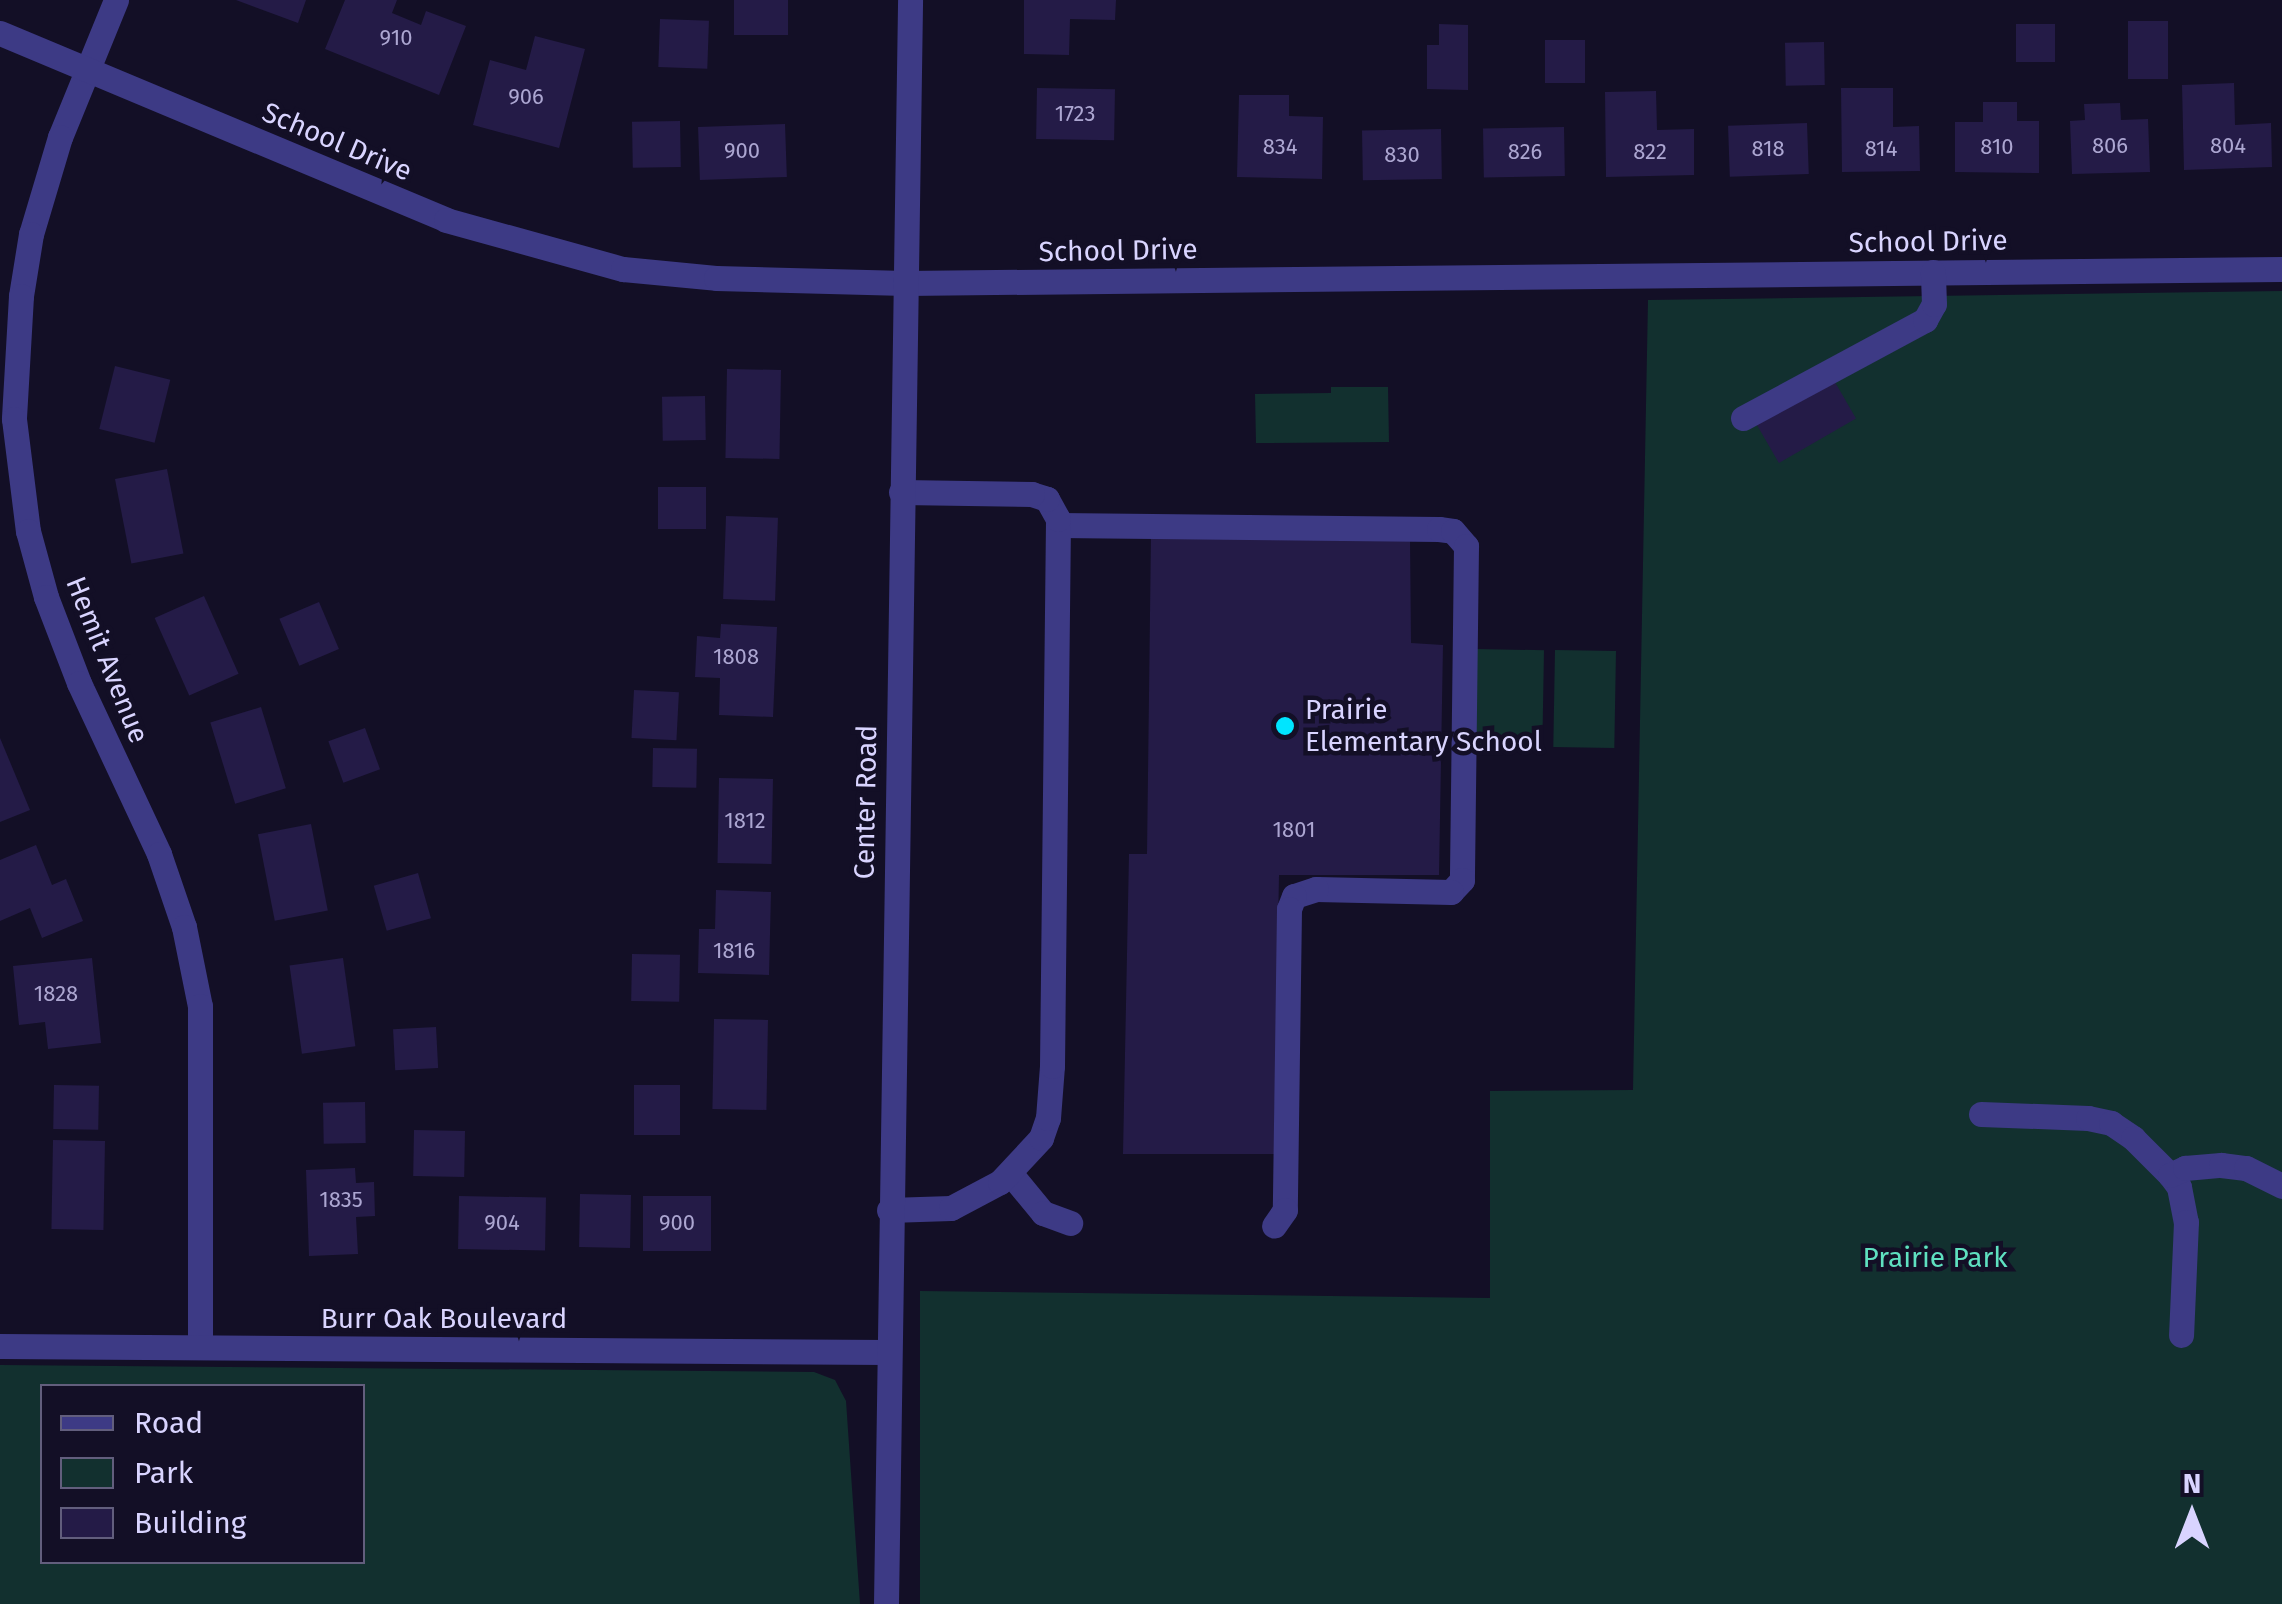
<!DOCTYPE html>
<style>
body{margin:0}
#map{position:relative;width:2282px;height:1604px;overflow:hidden;background:#130f26;font-family:"Fira Sans",sans-serif}
div>[style]{position:absolute}
.green>*{inset:0;background:#12302f;transform-origin:0 0}
.building>*{inset:0;background:#241b47;transform-origin:0 0}
.minor>*{height:25px;margin:-12.5px;padding:0 12.5px;transform-origin:12.5px;border-radius:12.5px;background:#3d3a85}
.dots>*{width:28px;height:28px;translate:-50% -50%;box-sizing:border-box;border:5px solid #130f26;border-radius:50%}
span{translate:-50% -50%;white-space:nowrap;text-align:center;line-height:1.15;-webkit-text-stroke:9px #130f26;paint-order:stroke}
.number-label{font-size:22px;color:#aca6d1}
.number-label span{-webkit-text-stroke-width:0}
.street-label{font-size:28px;color:#d9d4ff}
.poi-label{font-size:28px;color:#d9d4ff}
.left{translate:0 -50%;text-align:left}
.park-label{font-size:28px;color:#5fe0c0}
.legend{position:absolute;left:40px;top:1384px;width:325px;height:180px;box-sizing:border-box;background:#130f26;border:2px solid #625e7d;margin:0;padding:12px 18px;list-style:none;font-size:30px;color:#d9d4ff}
.legend li{display:flex;align-items:center;gap:20px;height:50px}
.legend b{width:50px;border:2px solid #625e7d}
.north{position:absolute;left:2142px;top:1464px;width:100px;height:100px;-webkit-text-stroke:8px #130f26;paint-order:stroke;rotate:0deg;font-size:28px;font-weight:700;line-height:40px;text-align:center;color:#d9d4ff}
.north::after{content:'';display:block;margin:auto;width:35px;height:45px;background:#d9d4ff;clip-path:polygon(50% 0,100% 100%,50% 72%,0 100%)}
</style>
<div id="map">
<div class="green">
<i style="clip-path:polygon(2282px 291px,2282px 1604px,920px 1604px,920px 1291px,1490px 1298px,1490px 1091px,1633px 1090px,1648px 300px)"></i>
<i style="clip-path:polygon(1331px 387px,1388px 387px,1389px 442px,1256px 443px,1255px 394px,1331px 393px)"></i>
<i style="left:1475px;top:649px;width:69px;height:98px;rotate:1deg"></i>
<i style="left:1555px;top:650px;width:61px;height:97px;rotate:1deg"></i>
<i style="clip-path:polygon(evenodd,0 1365px,814px 1372px,835px 1380px,846px 1401px,860px 1604px,0 1604px,0 1365px,42px 1386px,362px 1386px,362px 1562px,42px 1562px,42px 1386px)"></i>
</div>
<div class="building">
<i style="clip-path:polygon(236px 0,306px 0,298px 23px)"></i>
<i style="clip-path:polygon(345px 0,397px 0,392px 13px,421px 25px,426px 11px,466px 26px,439px 95px,325px 49px)"></i>
<i style="left:734px;top:0;width:54px;height:35px"></i>
<i style="clip-path:polygon(1024px 0,1116px 0,1115px 20px,1070px 19px,1069px 55px,1024px 54px)"></i>
<i style="left:660px;top:19px;width:49px;height:48px;rotate:2deg"></i>
<i style="left:2128px;top:21px;width:40px;height:58px"></i>
<i style="clip-path:polygon(1439px 24px,1468px 25px,1468px 90px,1427px 89px,1427px 45px,1439px 45px)"></i>
<i style="left:2055px;top:24px;width:38px;height:39px;rotate:90deg"></i>
<i style="clip-path:polygon(535px 36px,585px 49px,559px 148px,473px 125px,490px 60px,526px 70px)"></i>
<i style="left:1545px;top:40px;width:40px;height:43px"></i>
<i style="left:1824px;top:42px;width:43px;height:39px;rotate:89deg"></i>
<i style="clip-path:polygon(2234px 83px,2235px 125px,2271px 123px,2272px 167px,2184px 170px,2182px 85px)"></i>
<i style="left:1037px;top:88px;width:78px;height:51px;rotate:1deg"></i>
<i style="clip-path:polygon(1841px 88px,1893px 88px,1893px 127px,1919px 126px,1920px 171px,1842px 172px)"></i>
<i style="clip-path:polygon(1656px 91px,1657px 130px,1694px 129px,1694px 175px,1606px 177px,1605px 92px)"></i>
<i style="clip-path:polygon(1239px 95px,1289px 95px,1289px 116px,1323px 117px,1322px 179px,1237px 177px)"></i>
<i style="clip-path:polygon(1983px 102px,2017px 102px,2017px 121px,2039px 121px,2039px 173px,1955px 172px,1955px 122px,1983px 122px)"></i>
<i style="clip-path:polygon(2120px 103px,2121px 120px,2148px 119px,2150px 172px,2072px 174px,2070px 121px,2085px 120px,2084px 104px)"></i>
<i style="left:680px;top:121px;width:46px;height:48px;rotate:89deg"></i>
<i style="left:1807px;top:123px;width:51px;height:79px;rotate:88deg"></i>
<i style="left:785px;top:124px;width:53px;height:87px;rotate:88deg"></i>
<i style="left:1564px;top:127px;width:49px;height:81px;rotate:89deg"></i>
<i style="left:1441px;top:129px;width:50px;height:79px;rotate:89deg"></i>
<i style="left:115px;top:366px;width:57px;height:65px;rotate:14deg"></i>
<i style="left:727px;top:369px;width:54px;height:89px;rotate:1deg"></i>
<i style="left:1832px;top:377px;width:48px;height:89px;rotate:60deg"></i>
<i style="left:705px;top:396px;width:44px;height:43px;rotate:89deg"></i>
<i style="left:167px;top:469px;width:86px;height:53px;rotate:79deg"></i>
<i style="left:658px;top:487px;width:48px;height:42px"></i>
<i style="left:726px;top:516px;width:52px;height:83px;rotate:2deg"></i>
<i style="clip-path:polygon(1151px 534px,1410px 538px,1411px 643px,1443px 645px,1439px 875px,1279px 875px,1274px 1154px,1123px 1154px,1129px 854px,1147px 854px)"></i>
<i style="left:204px;top:596px;width:85px;height:54px;rotate:66deg"></i>
<i style="left:319px;top:602px;width:51px;height:43px;rotate:67deg"></i>
<i style="clip-path:polygon(721px 624px,777px 627px,773px 717px,719px 715px,720px 678px,695px 677px,697px 636px,720px 638px)"></i>
<i style="left:634px;top:690px;width:45px;height:48px;rotate:3deg"></i>
<i style="left:261px;top:707px;width:85px;height:53px;rotate:73deg"></i>
<i style="left:365px;top:728px;width:44px;height:39px;rotate:70deg"></i>
<i style="clip-path:polygon(0 738px,30px 810px,0 822px)"></i>
<i style="left:653px;top:748px;width:44px;height:39px;rotate:1deg"></i>
<i style="left:719px;top:778px;width:54px;height:85px;rotate:1deg"></i>
<i style="left:311px;top:824px;width:88px;height:54px;rotate:79deg"></i>
<i style="clip-path:polygon(36px 845px,52px 885px,66px 879px,83px 921px,42px 938px,30px 908px,0 921px,0 860px)"></i>
<i style="left:418px;top:873px;width:47px;height:46px;rotate:74deg"></i>
<i style="clip-path:polygon(716px 890px,771px 892px,769px 975px,698px 973px,699px 929px,715px 929px)"></i>
<i style="left:632px;top:954px;width:48px;height:47px;rotate:1deg"></i>
<i style="clip-path:polygon(92px 958px,101px 1043px,48px 1049px,45px 1022px,19px 1025px,13px 966px)"></i>
<i style="left:343px;top:958px;width:89px;height:54px;rotate:82deg"></i>
<i style="left:714px;top:1019px;width:54px;height:90px;rotate:1deg"></i>
<i style="left:436px;top:1027px;width:41px;height:43px;rotate:87deg"></i>
<i style="left:54px;top:1085px;width:45px;height:44px;rotate:1deg"></i>
<i style="left:634px;top:1085px;width:46px;height:50px"></i>
<i style="left:365px;top:1102px;width:41px;height:42px;rotate:89deg"></i>
<i style="left:414px;top:1130px;width:51px;height:46px;rotate:1deg"></i>
<i style="left:53px;top:1140px;width:52px;height:89px;rotate:1deg"></i>
<i style="clip-path:polygon(355px 1168px,356px 1183px,374px 1182px,375px 1216px,356px 1217px,358px 1254px,309px 1256px,306px 1170px)"></i>
<i style="left:580px;top:1194px;width:51px;height:53px;rotate:1deg"></i>
<i style="left:459px;top:1196px;width:87px;height:53px;rotate:1deg"></i>
<i style="left:643px;top:1196px;width:68px;height:55px"></i>
</div>
<div class="minor">
<i style="left:116px;top:0;width:148px;rotate:112.2deg"></i>
<i style="left:60px;top:137px;width:101px;rotate:106.6deg"></i>
<i style="left:31px;top:234px;width:63px;rotate:99.2deg"></i>
<i style="left:21px;top:296px;width:123px;rotate:93.3deg"></i>
<i style="left:14px;top:419px;width:113px;rotate:82.9deg"></i>
<i style="left:28px;top:531px;width:68px;rotate:74.7deg"></i>
<i style="left:46px;top:597px;width:92px;rotate:69deg"></i>
<i style="left:79px;top:683px;width:189px;rotate:64.9deg"></i>
<i style="left:159px;top:854px;width:77px;rotate:71.1deg"></i>
<i style="left:184px;top:927px;width:81px;rotate:78.6deg"></i>
<i style="left:200px;top:1006px;width:341px;rotate:90deg"></i>
<i style="left:0;top:33px;width:484px;rotate:22.7deg"></i>
<i style="left:446px;top:220px;width:184px;rotate:15.5deg"></i>
<i style="left:623px;top:269px;width:93px;rotate:5.5deg"></i>
<i style="left:716px;top:278px;width:189px;rotate:1.5deg"></i>
<i style="left:905px;top:283px;width:1377px;rotate:-0.58deg"></i>
<i style="left:1743px;top:418px;width:207px;rotate:-28.3deg"></i>
<i style="left:1925px;top:320px;width:18px;rotate:-61deg"></i>
<i style="left:1934px;top:304px;width:32px;rotate:-92deg"></i>
<i style="left:1058px;top:525px;width:381px;rotate:0.6deg"></i>
<i style="left:1439px;top:529px;width:14px;rotate:8deg"></i>
<i style="left:1453px;top:531px;width:20px;rotate:49deg"></i>
<i style="left:1466px;top:546px;width:334px;rotate:90.7deg"></i>
<i style="left:1462px;top:880px;width:16px;rotate:133deg"></i>
<i style="left:1451px;top:892px;width:135px;rotate:-178.7deg"></i>
<i style="left:1316px;top:889px;width:23px;rotate:162deg"></i>
<i style="left:1294px;top:896px;width:14px;rotate:111deg"></i>
<i style="left:1289px;top:909px;width:301px;rotate:90.8deg"></i>
<i style="left:1285px;top:1210px;width:19px;rotate:125deg"></i>
<i style="left:1981px;top:1114px;width:107px;rotate:2.1deg"></i>
<i style="left:2088px;top:1118px;width:24px;rotate:12deg"></i>
<i style="left:2111px;top:1123px;width:27px;rotate:34deg"></i>
<i style="left:2133px;top:1138px;width:52px;rotate:45deg"></i>
<i style="left:2170px;top:1175px;width:15px;rotate:53deg"></i>
<i style="left:2179px;top:1187px;width:36px;rotate:79deg"></i>
<i style="left:2186px;top:1222px;width:113px;rotate:92.5deg"></i>
<i style="left:1010px;top:1173px;width:52px;rotate:50.5deg"></i>
<i style="left:1043px;top:1213px;width:29px;rotate:20deg"></i>
<i style="left:2170px;top:1175px;width:17px;rotate:-25deg"></i>
<i style="left:2185px;top:1168px;width:36px;rotate:-5deg"></i>
<i style="left:2221px;top:1165px;width:25px;rotate:7deg"></i>
<i style="left:2246px;top:1168px;width:40px;rotate:26.6deg"></i>
<i style="left:889px;top:1210px;width:62px;rotate:-1.8deg"></i>
<i style="left:951px;top:1208px;width:55px;rotate:-28deg"></i>
<i style="left:1000px;top:1182px;width:60px;rotate:-47deg"></i>
<i style="left:1041px;top:1138px;width:21px;rotate:-71deg"></i>
<i style="left:1048px;top:1118px;width:52px;rotate:-85.6deg"></i>
<i style="left:1052px;top:1066px;width:547px;rotate:-89.37deg"></i>
<i style="left:1058px;top:519px;width:23px;rotate:-119deg"></i>
<i style="left:1047px;top:499px;width:16px;rotate:-162deg"></i>
<i style="left:1032px;top:494px;width:131px;rotate:-179.1deg"></i>
<i style="left:0;top:1346px;width:887px;rotate:0.39deg"></i>
<i style="left:886px;top:1604px;width:1604px;rotate:-89.14deg"></i>
</div>
<div class="dots">
<i style="left:1285px;top:726px;background:#00e5ff"></i>
</div>
<div class="number-label">
<span style="left:396px;top:38px">910</span>
<span style="left:526px;top:97px">906</span>
<span style="left:1075px;top:114px">1723</span>
<span style="left:2110px;top:146px">806</span>
<span style="left:2228px;top:146px">804</span>
<span style="left:1280px;top:147px">834</span>
<span style="left:1997px;top:147px">810</span>
<span style="left:1768px;top:149px">818</span>
<span style="left:1881px;top:149px">814</span>
<span style="left:742px;top:151px">900</span>
<span style="left:1525px;top:152px">826</span>
<span style="left:1650px;top:152px">822</span>
<span style="left:1402px;top:155px">830</span>
<span style="left:736px;top:657px">1808</span>
<span style="left:745px;top:821px">1812</span>
<span style="left:1294px;top:830px">1801</span>
<span style="left:734px;top:951px">1816</span>
<span style="left:56px;top:994px">1828</span>
<span style="left:341px;top:1200px">1835</span>
<span style="left:502px;top:1223px">904</span>
<span style="left:677px;top:1223px">900</span>
</div>
<div class="street-label">
<span style="left:337px;top:142px;rotate:23deg">School Drive</span>
<span style="left:1928px;top:242px;rotate:-1deg">School Drive</span>
<span style="left:1118px;top:251px;rotate:-1deg">School Drive</span>
<span style="left:107px;top:660px;rotate:68deg">Hemit Avenue</span>
<span style="left:866px;top:802px;rotate:-89deg">Center Road</span>
<span style="left:444px;top:1319px">Burr Oak Boulevard</span>
</div>
<div class="poi-label">
<span class="left" style="left:1305px;top:726px">Prairie<br>Elementary School</span>
</div>
<div class="park-label">
<span style="left:1935px;top:1258px">Prairie Park</span>
</div>
<ul class="legend">
<li><b style="height:12px;background:#3d3a85"></b>Road</li>
<li><b style="height:28px;background:#12302f"></b>Park</li>
<li><b style="height:28px;background:#241b47"></b>Building</li>
</ul>
<div class="north">N</div>
</div>
